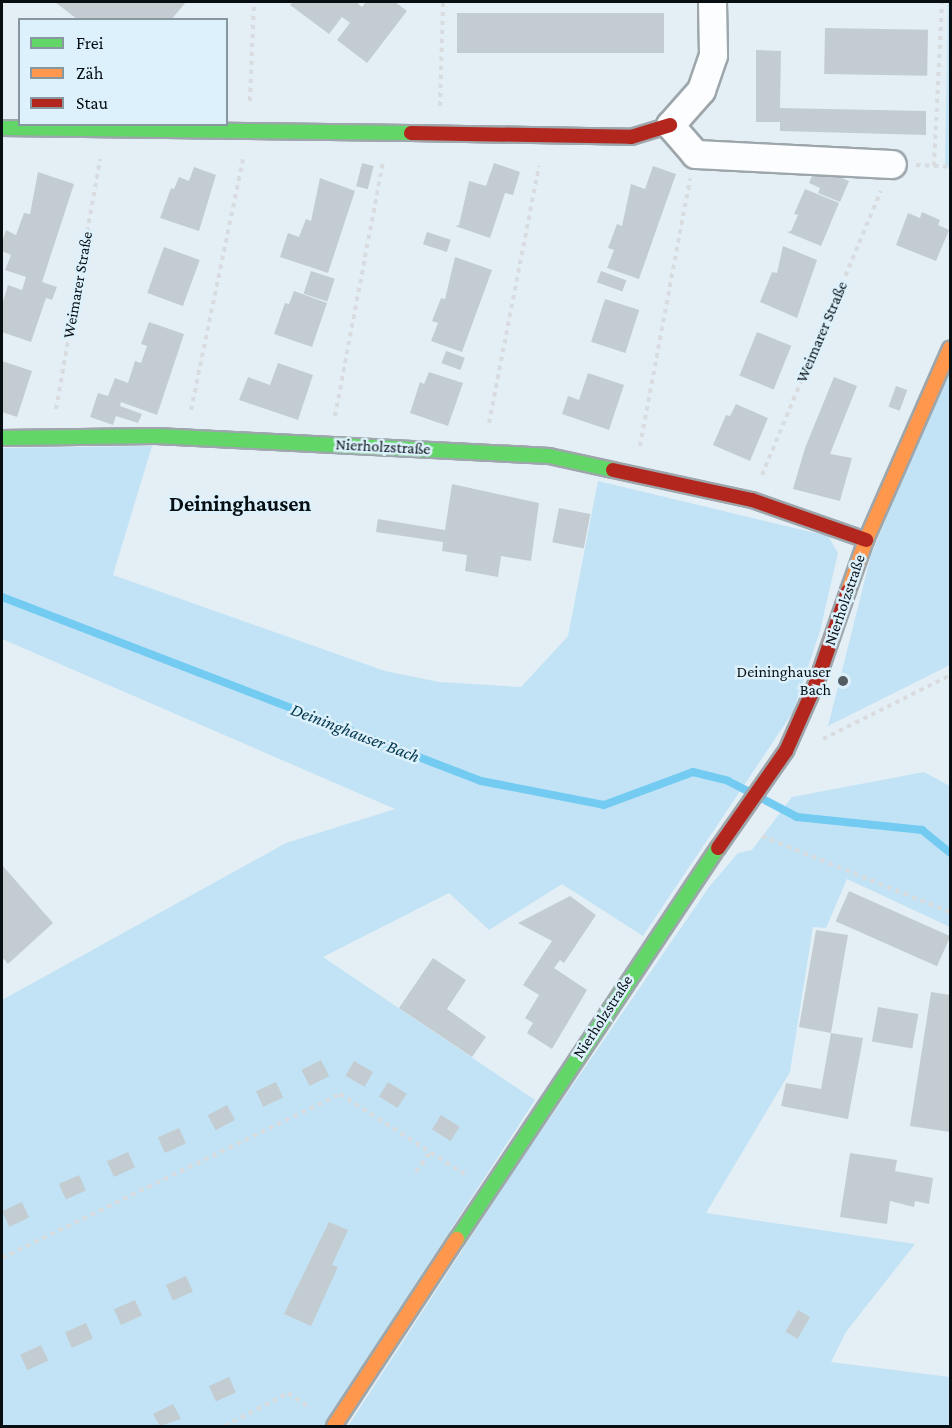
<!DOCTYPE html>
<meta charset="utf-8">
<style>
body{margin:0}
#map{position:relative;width:952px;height:1428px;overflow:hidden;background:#e4eff5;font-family:"Crimson Pro",serif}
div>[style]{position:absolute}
.green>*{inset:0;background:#c2e3f5}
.stream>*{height:8px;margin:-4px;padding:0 4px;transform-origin:4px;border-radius:4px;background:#73cbf2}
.building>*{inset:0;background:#c3ccd1;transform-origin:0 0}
.path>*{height:4px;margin-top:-2px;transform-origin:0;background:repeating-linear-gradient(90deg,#d8dcde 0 4.5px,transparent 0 9px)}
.roads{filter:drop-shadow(2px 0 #9da6ab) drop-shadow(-2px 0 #9da6ab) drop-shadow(0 2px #9da6ab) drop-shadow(0 -2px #9da6ab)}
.street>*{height:27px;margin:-13.5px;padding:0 13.5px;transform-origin:13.5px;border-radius:13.5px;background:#fbfdfe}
.fast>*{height:14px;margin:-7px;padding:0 7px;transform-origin:7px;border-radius:7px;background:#63d668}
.slow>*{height:14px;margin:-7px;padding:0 7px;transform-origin:7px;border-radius:7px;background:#ff974d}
.jam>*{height:14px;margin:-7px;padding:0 7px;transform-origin:7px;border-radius:7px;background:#b3261e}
.dots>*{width:16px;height:16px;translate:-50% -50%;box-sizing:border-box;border:3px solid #ddf1fc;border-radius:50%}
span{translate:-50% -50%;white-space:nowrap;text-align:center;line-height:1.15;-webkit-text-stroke:5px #ddf1fc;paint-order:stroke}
.street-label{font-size:16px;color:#070f13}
.poi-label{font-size:16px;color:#070f13}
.right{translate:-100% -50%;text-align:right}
.water-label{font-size:18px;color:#00364c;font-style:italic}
.district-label{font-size:22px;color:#070f13;font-weight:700}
.frame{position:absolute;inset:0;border:3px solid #070f13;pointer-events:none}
.legend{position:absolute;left:18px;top:18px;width:210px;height:108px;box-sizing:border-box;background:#ddf1fc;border:2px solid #87979f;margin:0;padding:8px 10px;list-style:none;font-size:18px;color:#070f13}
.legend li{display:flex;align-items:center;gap:12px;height:30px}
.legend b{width:30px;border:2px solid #87979f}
</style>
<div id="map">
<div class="green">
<i style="clip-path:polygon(948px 2px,950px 2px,950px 168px,945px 167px)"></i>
<i style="clip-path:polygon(950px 365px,950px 665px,828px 726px,871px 555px)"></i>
<i style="clip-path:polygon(152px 446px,113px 575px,385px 671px,439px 682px,521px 687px,568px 636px,598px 481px,828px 536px,838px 553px,820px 631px,793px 712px,643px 936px,562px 884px,489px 930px,449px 893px,323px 957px,535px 1100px,323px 1426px,2px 1426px,2px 1000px,286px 843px,395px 809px,2px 639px,2px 448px)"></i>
<i style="clip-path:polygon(924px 772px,950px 786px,950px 927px,847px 879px,826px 928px,813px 927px,790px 1072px,706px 1213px,915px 1244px,846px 1332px,831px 1362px,950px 1377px,950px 1426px,348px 1426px,517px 1166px,709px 887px,738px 853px,752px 850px,792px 797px)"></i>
</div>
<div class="stream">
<i style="left:2px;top:597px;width:513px;rotate:21.01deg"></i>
<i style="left:481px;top:781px;width:125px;rotate:11deg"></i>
<i style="left:604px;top:805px;width:95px;rotate:-20.3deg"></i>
<i style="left:693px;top:772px;width:36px;rotate:14deg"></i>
<i style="left:728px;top:781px;width:25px;rotate:27deg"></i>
<i style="left:761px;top:798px;width:41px;rotate:27.8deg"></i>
<i style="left:797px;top:817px;width:126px;rotate:5.9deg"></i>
<i style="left:922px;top:830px;width:36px;rotate:39deg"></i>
</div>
<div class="building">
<i style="clip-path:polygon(55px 2px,186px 2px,171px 20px,78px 20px)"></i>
<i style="clip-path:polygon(293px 2px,356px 2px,362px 7px,366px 2px,395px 2px,407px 11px,367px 63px,337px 40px,350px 23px,342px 17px,329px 34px,290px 5px)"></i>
<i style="left:457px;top:13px;width:207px;height:40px"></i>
<i style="left:825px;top:28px;width:103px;height:46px;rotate:1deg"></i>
<i style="clip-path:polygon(756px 50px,781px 51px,780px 108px,926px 111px,926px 135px,780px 131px,780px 122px,756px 122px)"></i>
<i style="left:362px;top:163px;width:12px;height:24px;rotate:14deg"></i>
<i style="clip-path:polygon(494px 163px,520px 172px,513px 195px,505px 193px,490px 238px,455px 226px,459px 225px,469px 181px,486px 186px)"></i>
<i style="clip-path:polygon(653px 166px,676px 174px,639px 279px,607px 268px,614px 250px,608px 248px,617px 224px,622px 226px,631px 184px,645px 189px)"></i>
<i style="clip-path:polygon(194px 167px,216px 175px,199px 231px,160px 218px,171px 188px,174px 189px,179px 177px,189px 181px)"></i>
<i style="clip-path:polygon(38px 172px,74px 184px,42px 282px,57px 287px,52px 300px,46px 298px,31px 342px,2px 332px,2px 305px,8px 285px,22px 290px,26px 277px,5px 270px,11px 255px,2px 251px,2px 243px,6px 230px,16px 235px,24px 213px,30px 214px)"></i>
<i style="clip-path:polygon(827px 172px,849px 181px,840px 202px,818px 193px,820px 188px,809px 183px,813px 173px,825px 177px)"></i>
<i style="clip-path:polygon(320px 178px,355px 191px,328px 273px,280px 257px,288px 233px,299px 237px,306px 219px,311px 221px)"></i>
<i style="clip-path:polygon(805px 189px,839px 203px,821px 246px,787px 232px,791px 231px,798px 215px,794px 214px)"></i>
<i style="clip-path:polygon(922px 212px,940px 220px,938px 225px,949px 230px,936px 261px,896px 245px,908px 213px,920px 218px)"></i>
<i style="left:427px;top:232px;width:25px;height:13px;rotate:18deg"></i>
<i style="clip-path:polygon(783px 246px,817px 260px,797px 318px,760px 302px,772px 272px,777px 273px)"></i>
<i style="left:164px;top:247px;width:38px;height:49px;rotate:20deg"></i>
<i style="clip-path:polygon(455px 257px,492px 270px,462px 352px,431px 341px,438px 323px,432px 321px,441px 298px,445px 299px)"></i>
<i style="left:311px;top:271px;width:25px;height:24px;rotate:18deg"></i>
<i style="left:601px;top:271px;width:27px;height:12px;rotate:20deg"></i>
<i style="clip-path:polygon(294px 291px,327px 303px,312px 347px,274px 334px,285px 303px,289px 304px)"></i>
<i style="left:605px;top:299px;width:36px;height:45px;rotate:18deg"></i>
<i style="clip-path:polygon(149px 322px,184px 334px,157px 415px,121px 402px,120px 406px,142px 414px,138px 423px,116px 416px,113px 425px,90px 417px,98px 393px,108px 396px,115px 378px,128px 383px,135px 361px,141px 363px,147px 346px,141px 344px)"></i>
<i style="left:757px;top:332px;width:37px;height:47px;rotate:22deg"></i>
<i style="left:446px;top:351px;width:20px;height:13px;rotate:20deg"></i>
<i style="clip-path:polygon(2px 361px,32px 371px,17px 417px,2px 412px)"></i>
<i style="clip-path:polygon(278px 363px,313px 375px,298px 420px,239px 400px,248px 377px,270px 385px)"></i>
<i style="clip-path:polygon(429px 372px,463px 383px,448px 426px,410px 413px,420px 382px,424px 384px)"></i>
<i style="clip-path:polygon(588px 373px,624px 385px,609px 430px,562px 414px,568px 396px,579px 400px)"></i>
<i style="clip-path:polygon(834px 377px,857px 386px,830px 454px,852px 458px,840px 501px,793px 489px,805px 448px)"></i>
<i style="left:896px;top:386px;width:12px;height:22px;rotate:20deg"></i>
<i style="clip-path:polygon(736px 404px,768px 418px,750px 461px,713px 445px,726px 415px,730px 416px)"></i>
<i style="clip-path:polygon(452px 484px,539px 503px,531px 561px,501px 556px,498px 577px,465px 571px,467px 555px,442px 551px,443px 542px,376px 532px,378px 519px,445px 530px)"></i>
<i style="left:559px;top:508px;width:32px;height:35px;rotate:11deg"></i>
<i style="clip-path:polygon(2px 865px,53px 923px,8px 964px,2px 957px)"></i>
<i style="left:849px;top:891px;width:111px;height:33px;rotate:24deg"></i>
<i style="clip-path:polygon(570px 896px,596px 915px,564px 963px,560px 960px,554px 968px,587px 990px,552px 1049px,527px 1033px,533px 1023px,525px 1018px,539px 995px,523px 985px,552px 941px,518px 923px)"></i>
<i style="clip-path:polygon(816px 930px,848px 935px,831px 1033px,863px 1038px,848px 1119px,781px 1106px,786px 1083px,821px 1089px,831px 1033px,799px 1027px)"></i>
<i style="clip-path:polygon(433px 958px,466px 980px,447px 1009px,486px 1037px,472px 1057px,399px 1008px)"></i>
<i style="clip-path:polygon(931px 992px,950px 995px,950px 1132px,910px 1126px)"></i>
<i style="left:878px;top:1007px;width:41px;height:35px;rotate:10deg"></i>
<i style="left:321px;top:1060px;width:18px;height:22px;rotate:63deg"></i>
<i style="left:354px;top:1061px;width:22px;height:17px;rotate:30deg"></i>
<i style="left:276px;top:1082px;width:17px;height:22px;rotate:65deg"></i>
<i style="left:388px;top:1082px;width:22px;height:17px;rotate:32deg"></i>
<i style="left:227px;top:1105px;width:17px;height:22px;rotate:62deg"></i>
<i style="left:441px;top:1115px;width:22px;height:17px;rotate:32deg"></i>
<i style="left:179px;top:1128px;width:17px;height:23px;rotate:66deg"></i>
<i style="left:128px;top:1152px;width:17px;height:23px;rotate:66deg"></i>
<i style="clip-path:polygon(850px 1153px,897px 1160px,895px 1171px,933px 1178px,929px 1204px,915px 1201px,914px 1207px,890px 1201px,887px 1224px,840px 1217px)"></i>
<i style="left:79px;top:1175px;width:17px;height:22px;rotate:66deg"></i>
<i style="left:22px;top:1202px;width:17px;height:22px;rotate:65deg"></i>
<i style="clip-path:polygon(329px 1222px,348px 1230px,332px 1265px,338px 1267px,311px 1326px,284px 1314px)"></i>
<i style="left:186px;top:1276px;width:17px;height:22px;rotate:66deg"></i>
<i style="left:135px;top:1300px;width:17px;height:23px;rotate:66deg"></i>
<i style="left:798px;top:1310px;width:14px;height:25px;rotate:30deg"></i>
<i style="left:86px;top:1323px;width:17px;height:23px;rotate:66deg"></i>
<i style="left:41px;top:1345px;width:17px;height:23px;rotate:65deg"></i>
<i style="left:229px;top:1377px;width:17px;height:22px;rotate:66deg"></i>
<i style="clip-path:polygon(173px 1404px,181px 1419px,160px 1426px,153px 1414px)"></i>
</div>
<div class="path">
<i style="left:250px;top:101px;width:99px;rotate:-87.7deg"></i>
<i style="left:440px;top:106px;width:104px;rotate:-88.3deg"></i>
<i style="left:916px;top:165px;width:34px;rotate:3deg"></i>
<i style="left:934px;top:166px;width:164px;rotate:-87.2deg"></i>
<i style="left:56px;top:409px;width:254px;rotate:-80deg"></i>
<i style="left:191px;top:410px;width:256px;rotate:-78.3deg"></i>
<i style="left:335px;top:416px;width:259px;rotate:-79.3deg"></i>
<i style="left:489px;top:423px;width:262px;rotate:-79deg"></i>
<i style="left:640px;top:446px;width:272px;rotate:-79.4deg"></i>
<i style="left:762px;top:475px;width:308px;rotate:-67.3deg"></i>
<i style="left:823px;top:739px;width:142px;rotate:-26.7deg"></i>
<i style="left:762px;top:836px;width:203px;rotate:22deg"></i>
<i style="left:416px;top:1172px;width:24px;rotate:-55deg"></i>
<i style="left:2px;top:1258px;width:376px;rotate:-25.9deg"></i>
<i style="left:340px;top:1094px;width:148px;rotate:32.8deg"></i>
<i style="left:225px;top:1426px;width:71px;rotate:-27.6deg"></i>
<i style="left:288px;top:1393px;width:27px;rotate:34deg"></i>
</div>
<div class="roads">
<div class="street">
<i style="left:712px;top:2px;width:53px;rotate:88.9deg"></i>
<i style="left:713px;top:55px;width:37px;rotate:109deg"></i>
<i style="left:701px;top:90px;width:47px;rotate:131.5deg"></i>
<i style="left:670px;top:125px;width:38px;rotate:49deg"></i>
<i style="left:695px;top:154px;width:197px;rotate:2.9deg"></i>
</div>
<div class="fast">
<i style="left:2px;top:128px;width:409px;rotate:0.7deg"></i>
<i style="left:2px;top:438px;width:154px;rotate:-0.7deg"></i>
<i style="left:156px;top:436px;width:394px;rotate:2.9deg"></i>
<i style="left:549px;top:456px;width:66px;rotate:12.3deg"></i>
<i style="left:457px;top:1239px;width:470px;rotate:-56.3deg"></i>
</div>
<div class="slow">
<i style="left:848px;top:591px;width:54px;rotate:-70.6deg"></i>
<i style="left:866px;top:540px;width:209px;rotate:-66.3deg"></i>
<i style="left:334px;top:1426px;width:224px;rotate:-56.7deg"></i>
</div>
<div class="jam">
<i style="left:411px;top:133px;width:220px;rotate:1deg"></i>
<i style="left:631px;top:137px;width:41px;rotate:-17.1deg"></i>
<i style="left:613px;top:470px;width:142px;rotate:12.2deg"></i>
<i style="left:752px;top:500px;width:121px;rotate:19.3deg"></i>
<i style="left:718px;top:848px;width:118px;rotate:-55deg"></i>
<i style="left:786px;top:751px;width:77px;rotate:-66.1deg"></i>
<i style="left:817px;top:681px;width:95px;rotate:-71deg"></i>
</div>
</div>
<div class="dots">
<i style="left:843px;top:681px;background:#545d62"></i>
</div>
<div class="street-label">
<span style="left:78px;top:285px;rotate:-80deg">Weimarer Straße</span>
<span style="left:822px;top:332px;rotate:-67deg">Weimarer Straße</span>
<span style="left:383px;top:447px;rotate:3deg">Nierholzstraße</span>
<span style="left:845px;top:600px;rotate:-71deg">Nierholzstraße</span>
<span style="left:603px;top:1017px;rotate:-57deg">Nierholzstraße</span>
</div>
<div class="poi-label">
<span class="right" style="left:831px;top:681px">Deininghauser<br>Bach</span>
</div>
<div class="water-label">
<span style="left:355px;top:733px;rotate:21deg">Deininghauser Bach</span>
</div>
<div class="district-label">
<span style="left:240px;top:504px">Deininghausen</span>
</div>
<div class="frame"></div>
<ul class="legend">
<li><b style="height:8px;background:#63d668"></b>Frei</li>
<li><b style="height:8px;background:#ff974d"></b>Zäh</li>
<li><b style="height:8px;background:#b3261e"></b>Stau</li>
</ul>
</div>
